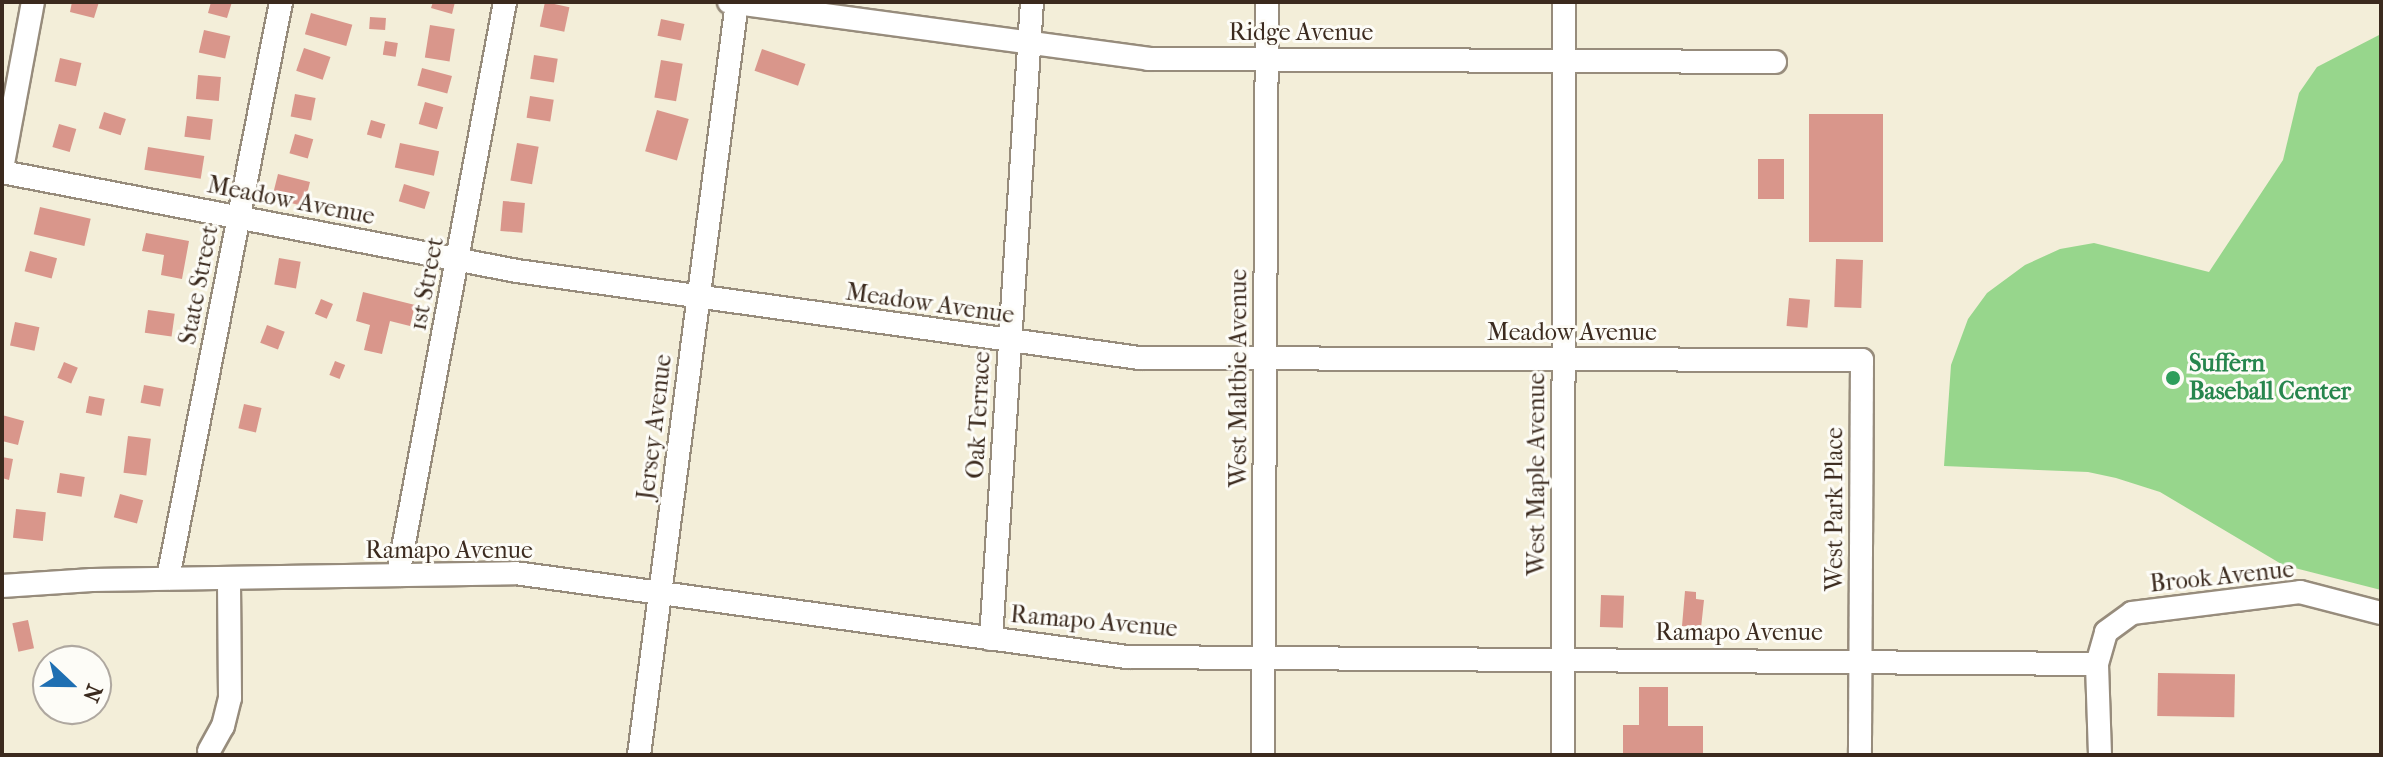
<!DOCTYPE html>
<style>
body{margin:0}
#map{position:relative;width:2383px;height:757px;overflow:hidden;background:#f3eed9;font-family:"IM FELL French Canon",serif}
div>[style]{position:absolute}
.green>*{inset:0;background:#97d68c}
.building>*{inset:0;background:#d9968b;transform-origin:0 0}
.roads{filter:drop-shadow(2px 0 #978c7c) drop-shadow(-2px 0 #978c7c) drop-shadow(0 2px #978c7c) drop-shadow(0 -2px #978c7c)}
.minor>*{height:22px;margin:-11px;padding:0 11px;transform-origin:11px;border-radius:11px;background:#fff}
.dots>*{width:22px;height:22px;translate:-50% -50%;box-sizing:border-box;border:4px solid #fdfcf7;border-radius:50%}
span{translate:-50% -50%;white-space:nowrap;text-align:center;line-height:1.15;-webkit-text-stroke:6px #fdfcf7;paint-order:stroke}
.street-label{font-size:24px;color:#3b2a1e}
.leisure-label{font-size:24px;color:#27864d;font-weight:700}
.left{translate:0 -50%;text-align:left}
.frame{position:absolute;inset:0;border:4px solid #3b2a1e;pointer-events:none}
.north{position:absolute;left:32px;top:645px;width:80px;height:80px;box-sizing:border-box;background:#fdfcf7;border:2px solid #afa8a0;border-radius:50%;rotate:112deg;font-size:22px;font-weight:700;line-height:32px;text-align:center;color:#3b2a1e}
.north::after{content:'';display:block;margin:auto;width:28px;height:36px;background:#1f6fb2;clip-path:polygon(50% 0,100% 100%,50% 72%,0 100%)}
</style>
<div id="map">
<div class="green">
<i style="clip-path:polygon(2381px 34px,2381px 590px,2283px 565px,2160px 492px,2116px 478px,2088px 472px,1944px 466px,1951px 365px,1968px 319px,1987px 293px,2025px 265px,2060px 249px,2094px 243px,2209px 272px,2283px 160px,2299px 93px,2317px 67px)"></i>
</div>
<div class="building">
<i style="clip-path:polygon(72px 2px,99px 2px,94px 18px,70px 12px)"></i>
<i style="clip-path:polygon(211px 2px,232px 2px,227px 18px,208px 13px)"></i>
<i style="clip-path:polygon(433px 2px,455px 2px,452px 14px,431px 8px)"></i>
<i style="left:545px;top:2px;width:25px;height:25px;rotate:12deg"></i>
<i style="left:311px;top:13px;width:43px;height:22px;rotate:16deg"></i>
<i style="left:370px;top:17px;width:16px;height:12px;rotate:4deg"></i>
<i style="left:661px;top:19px;width:24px;height:17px;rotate:12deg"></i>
<i style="left:430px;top:25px;width:25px;height:33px;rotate:9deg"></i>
<i style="left:204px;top:30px;width:27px;height:23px;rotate:13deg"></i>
<i style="left:385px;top:41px;width:13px;height:14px;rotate:9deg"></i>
<i style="left:304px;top:48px;width:28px;height:24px;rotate:19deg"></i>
<i style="left:762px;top:49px;width:46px;height:23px;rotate:19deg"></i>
<i style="left:534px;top:55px;width:24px;height:24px;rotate:9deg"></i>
<i style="left:60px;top:58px;width:22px;height:24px;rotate:13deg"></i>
<i style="left:661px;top:60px;width:22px;height:38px;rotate:10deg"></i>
<i style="left:422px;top:68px;width:31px;height:18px;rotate:15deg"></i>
<i style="left:198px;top:75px;width:23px;height:24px;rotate:5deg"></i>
<i style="left:295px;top:94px;width:21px;height:23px;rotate:11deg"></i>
<i style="left:530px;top:96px;width:24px;height:22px;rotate:9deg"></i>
<i style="left:425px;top:102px;width:19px;height:23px;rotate:16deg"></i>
<i style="left:657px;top:110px;width:33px;height:43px;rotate:16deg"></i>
<i style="left:104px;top:112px;width:23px;height:17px;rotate:18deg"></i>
<i style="left:1809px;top:114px;width:74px;height:128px"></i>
<i style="left:187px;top:116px;width:26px;height:21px;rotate:7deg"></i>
<i style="left:371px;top:120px;width:15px;height:15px;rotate:16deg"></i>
<i style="left:59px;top:124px;width:18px;height:24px;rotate:16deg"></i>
<i style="left:295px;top:134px;width:19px;height:20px;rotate:16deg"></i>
<i style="left:400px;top:143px;width:40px;height:25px;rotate:12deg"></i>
<i style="left:517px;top:143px;width:22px;height:38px;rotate:10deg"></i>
<i style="left:148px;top:147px;width:57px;height:23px;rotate:9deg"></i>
<i style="left:1758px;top:159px;width:26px;height:40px"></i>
<i style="left:278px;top:174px;width:33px;height:25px;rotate:14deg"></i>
<i style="left:404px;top:184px;width:27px;height:18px;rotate:17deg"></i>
<i style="left:503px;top:201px;width:22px;height:30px;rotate:5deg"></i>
<i style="left:40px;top:207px;width:52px;height:28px;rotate:13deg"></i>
<i style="clip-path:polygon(146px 233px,189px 241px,182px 279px,161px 275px,164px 255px,142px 251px)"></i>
<i style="left:30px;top:251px;width:28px;height:21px;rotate:15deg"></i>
<i style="left:279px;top:258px;width:22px;height:27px;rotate:10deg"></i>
<i style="left:1836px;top:259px;width:27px;height:48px;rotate:2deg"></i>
<i style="clip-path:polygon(363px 292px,415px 305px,410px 326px,390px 321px,382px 354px,364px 350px,370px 325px,356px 321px)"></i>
<i style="left:1789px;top:298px;width:21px;height:28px;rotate:5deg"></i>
<i style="left:321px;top:299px;width:13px;height:16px;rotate:23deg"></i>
<i style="left:148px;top:310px;width:27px;height:23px;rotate:8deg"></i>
<i style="left:15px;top:322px;width:25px;height:24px;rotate:12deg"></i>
<i style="left:267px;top:325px;width:19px;height:19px;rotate:21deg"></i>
<i style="left:335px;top:361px;width:11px;height:15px;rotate:22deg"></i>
<i style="left:64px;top:362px;width:15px;height:17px;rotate:23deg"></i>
<i style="left:144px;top:385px;width:20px;height:18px;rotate:11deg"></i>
<i style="left:89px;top:396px;width:16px;height:17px;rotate:11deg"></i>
<i style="left:244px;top:404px;width:18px;height:25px;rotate:13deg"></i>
<i style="clip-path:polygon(2px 415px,24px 421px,18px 445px,2px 441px)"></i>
<i style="left:128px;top:436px;width:23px;height:37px;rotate:7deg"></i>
<i style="clip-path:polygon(2px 457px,13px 459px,9px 480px,2px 478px)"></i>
<i style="left:60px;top:473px;width:25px;height:20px;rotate:9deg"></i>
<i style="left:120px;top:494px;width:24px;height:24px;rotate:15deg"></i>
<i style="left:16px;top:509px;width:30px;height:29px;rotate:6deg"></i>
<i style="clip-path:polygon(1685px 591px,1696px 592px,1696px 599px,1704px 600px,1701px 628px,1682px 626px)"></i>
<i style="left:1601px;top:595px;width:23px;height:32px;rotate:2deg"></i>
<i style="left:28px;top:620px;width:29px;height:16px;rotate:78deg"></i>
<i style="left:2158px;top:673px;width:77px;height:43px;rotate:1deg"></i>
<i style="clip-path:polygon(1639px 687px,1668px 687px,1668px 726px,1703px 726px,1703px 755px,1623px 755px,1623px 725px,1639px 725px)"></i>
</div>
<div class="roads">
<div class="minor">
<i style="left:729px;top:2px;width:423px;rotate:7.7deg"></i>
<i style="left:1148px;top:59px;width:627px;rotate:0.27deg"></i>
<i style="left:2px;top:169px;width:170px;rotate:-79.5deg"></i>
<i style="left:2px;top:172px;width:524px;rotate:10.88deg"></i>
<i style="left:517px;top:271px;width:628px;rotate:7.96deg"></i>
<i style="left:1139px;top:358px;width:723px;rotate:0.16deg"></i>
<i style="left:1862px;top:360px;width:395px;rotate:90.3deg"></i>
<i style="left:398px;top:575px;width:583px;rotate:-79.42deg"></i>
<i style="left:168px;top:578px;width:587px;rotate:-78.9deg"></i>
<i style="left:2px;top:586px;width:90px;rotate:-3.8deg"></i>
<i style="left:92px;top:580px;width:423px;rotate:-0.9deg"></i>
<i style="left:515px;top:573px;width:618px;rotate:7.82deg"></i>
<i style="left:1127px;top:657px;width:970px;rotate:0.41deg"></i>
<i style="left:991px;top:639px;width:638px;rotate:-86.32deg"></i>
<i style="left:209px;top:751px;width:29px;rotate:-61deg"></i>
<i style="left:223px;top:726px;width:29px;rotate:-76deg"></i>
<i style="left:230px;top:698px;width:120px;rotate:-90.5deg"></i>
<i style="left:639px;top:755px;width:759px;rotate:-82.58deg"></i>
<i style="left:1263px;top:755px;width:753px;rotate:-89.7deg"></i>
<i style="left:1563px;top:755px;width:753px;rotate:-89.92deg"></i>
<i style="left:2100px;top:755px;width:91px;rotate:-91.9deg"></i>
<i style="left:2097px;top:664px;width:33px;rotate:-74deg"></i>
<i style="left:2106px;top:632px;width:32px;rotate:-36deg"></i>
<i style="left:2132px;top:613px;width:169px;rotate:-7.1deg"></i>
<i style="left:2300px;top:592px;width:84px;rotate:14.5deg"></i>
</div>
</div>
<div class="dots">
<i style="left:2173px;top:378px;background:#2e9e5b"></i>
</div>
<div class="street-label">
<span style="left:1301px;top:33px">Ridge Avenue</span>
<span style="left:291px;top:201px;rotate:11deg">Meadow Avenue</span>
<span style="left:427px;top:284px;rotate:-79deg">1st Street</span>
<span style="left:199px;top:285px;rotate:-79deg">State Street</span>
<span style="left:930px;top:304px;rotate:8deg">Meadow Avenue</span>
<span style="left:1572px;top:333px">Meadow Avenue</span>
<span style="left:1239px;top:378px;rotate:-90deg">West Maltbie Avenue</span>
<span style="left:979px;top:415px;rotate:-87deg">Oak Terrace</span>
<span style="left:655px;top:427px;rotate:-83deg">Jersey Avenue</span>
<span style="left:1537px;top:474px;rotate:-90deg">West Maple Avenue</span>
<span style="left:1835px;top:509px;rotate:-90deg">West Park Place</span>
<span style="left:449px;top:551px">Ramapo Avenue</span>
<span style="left:2222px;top:577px;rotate:-6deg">Brook Avenue</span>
<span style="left:1094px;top:622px;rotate:5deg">Ramapo Avenue</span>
<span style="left:1739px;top:633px">Ramapo Avenue</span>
</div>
<div class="leisure-label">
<span class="left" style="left:2189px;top:378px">Suffern<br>Baseball Center</span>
</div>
<div class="frame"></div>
<div class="north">N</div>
</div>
